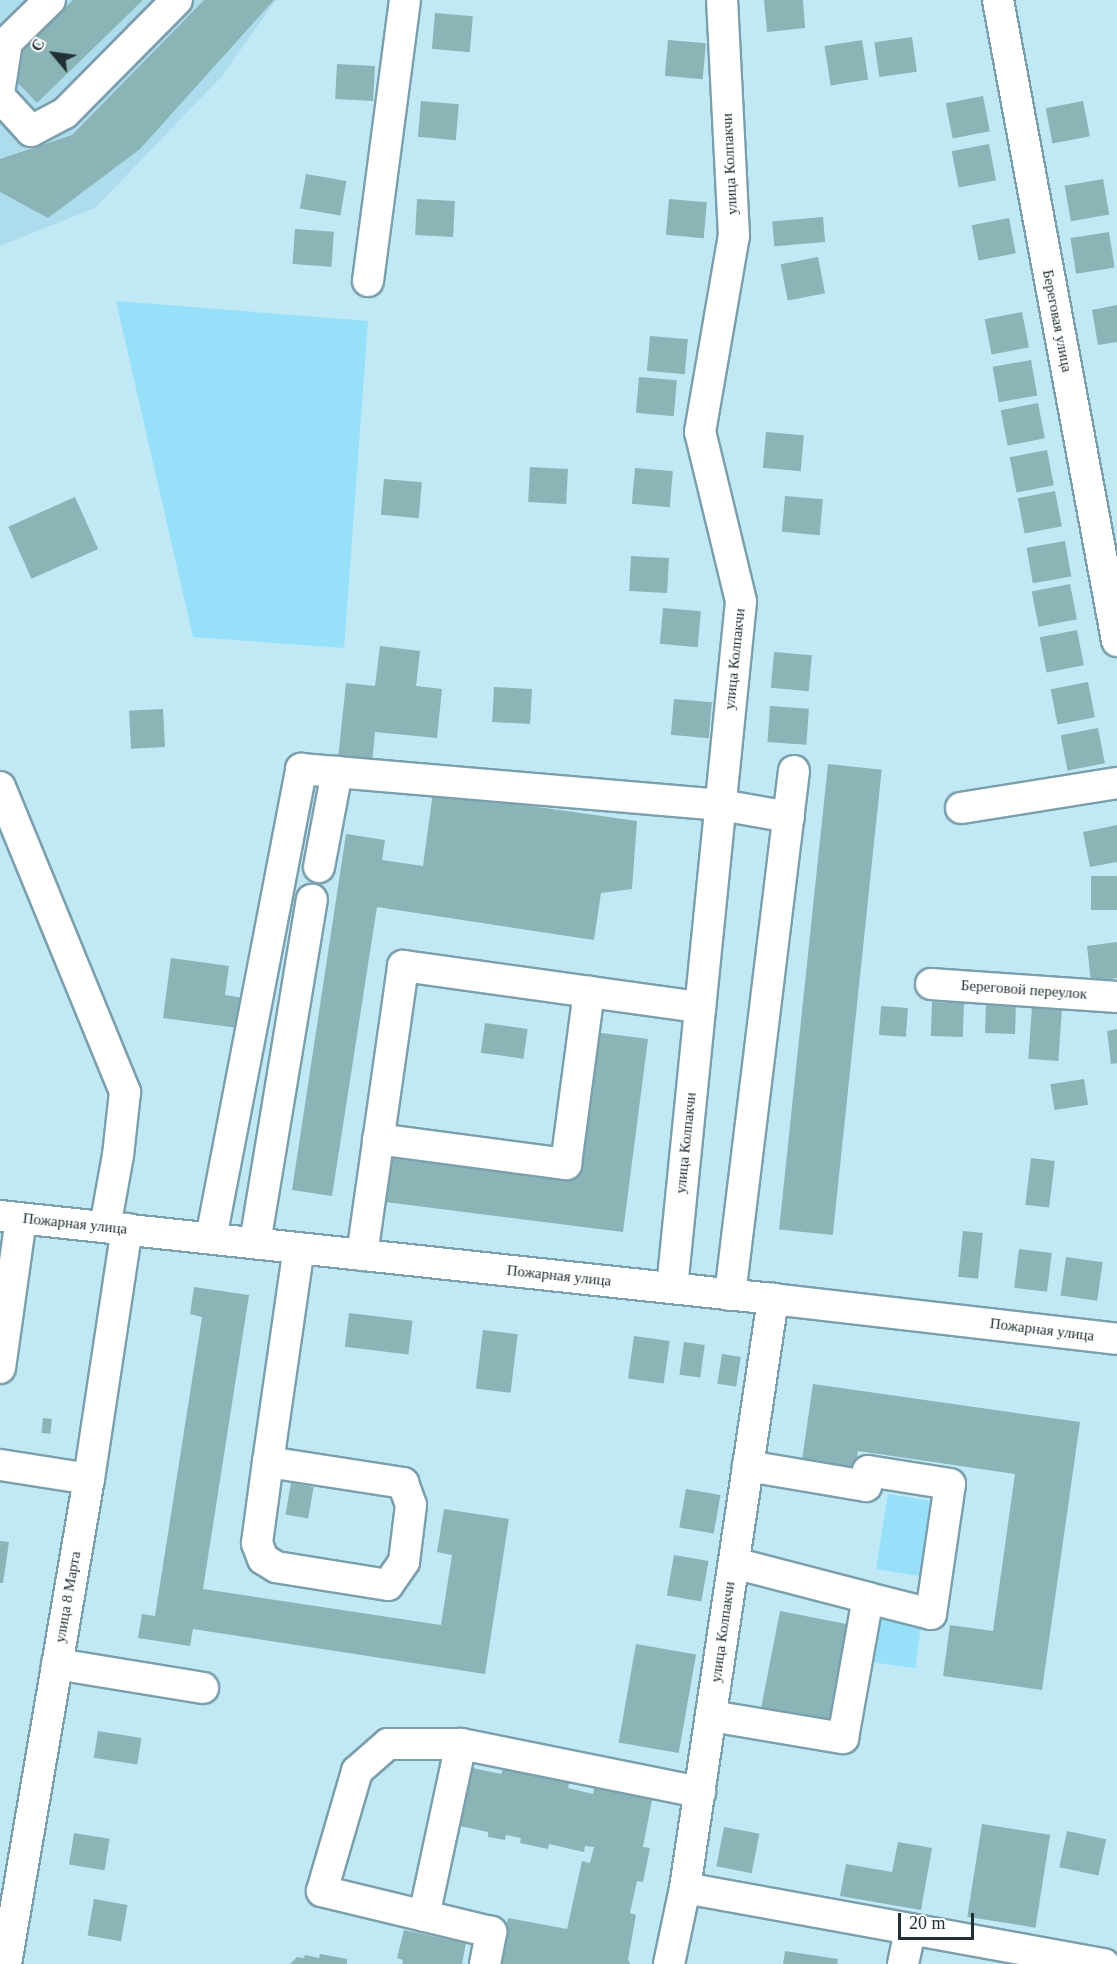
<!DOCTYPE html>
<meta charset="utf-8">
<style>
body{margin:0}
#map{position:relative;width:1117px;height:1964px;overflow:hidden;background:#c1e8f5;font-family:"Times New Roman",serif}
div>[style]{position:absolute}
.built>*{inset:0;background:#addcec}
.green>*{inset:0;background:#97e0f9;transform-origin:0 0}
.building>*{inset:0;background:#8bb4b7;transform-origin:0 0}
.roads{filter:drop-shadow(2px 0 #7b9fac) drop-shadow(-2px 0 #7b9fac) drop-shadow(0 2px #7b9fac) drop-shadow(0 -2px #7b9fac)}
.minor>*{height:30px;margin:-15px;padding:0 15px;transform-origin:15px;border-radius:15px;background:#fff}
span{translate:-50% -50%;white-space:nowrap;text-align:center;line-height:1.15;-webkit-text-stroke:4.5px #fff;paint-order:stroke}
.street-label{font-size:15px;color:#213035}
.north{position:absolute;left:24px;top:24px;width:60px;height:60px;-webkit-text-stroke:4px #fff;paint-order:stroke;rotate:299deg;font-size:16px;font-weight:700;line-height:24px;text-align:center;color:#213035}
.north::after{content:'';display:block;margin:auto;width:21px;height:27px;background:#213035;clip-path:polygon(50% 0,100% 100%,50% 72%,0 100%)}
.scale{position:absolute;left:898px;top:1913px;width:76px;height:27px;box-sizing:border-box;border:3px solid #213035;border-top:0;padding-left:8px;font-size:18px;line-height:21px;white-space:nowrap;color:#213035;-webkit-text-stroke:4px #fff;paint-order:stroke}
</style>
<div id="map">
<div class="built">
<i style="clip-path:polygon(0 0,276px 0,222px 76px,95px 208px,0 246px)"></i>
</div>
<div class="green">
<i style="clip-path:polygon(116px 301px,368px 321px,344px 648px,193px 637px)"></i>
<i style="left:888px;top:1494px;width:44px;height:76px;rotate:9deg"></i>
<i style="left:881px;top:1617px;width:41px;height:46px;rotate:8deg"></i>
</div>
<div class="building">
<i style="clip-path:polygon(73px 0,143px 0,37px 103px,18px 83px,22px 50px)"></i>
<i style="clip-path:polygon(204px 0,274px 0,140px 149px,48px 218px,0 192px,0 159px,72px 135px)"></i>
<i style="clip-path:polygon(764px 0,803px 0,805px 28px,767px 32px)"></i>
<i style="left:435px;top:13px;width:38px;height:36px;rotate:5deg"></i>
<i style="left:912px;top:37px;width:35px;height:38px;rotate:82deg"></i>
<i style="left:668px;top:40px;width:38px;height:36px;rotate:5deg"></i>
<i style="left:862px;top:40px;width:40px;height:38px;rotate:81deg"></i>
<i style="left:337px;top:64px;width:38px;height:35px;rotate:3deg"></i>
<i style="left:983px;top:96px;width:36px;height:38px;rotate:79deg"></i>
<i style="left:421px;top:101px;width:38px;height:36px;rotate:5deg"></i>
<i style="left:1083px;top:101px;width:36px;height:38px;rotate:79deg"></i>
<i style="left:989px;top:144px;width:37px;height:38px;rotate:79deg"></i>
<i style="left:306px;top:174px;width:41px;height:35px;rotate:10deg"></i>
<i style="left:1103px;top:179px;width:36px;height:39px;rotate:80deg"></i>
<i style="left:417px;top:199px;width:38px;height:36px;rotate:3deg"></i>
<i style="left:669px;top:199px;width:38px;height:36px;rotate:5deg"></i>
<i style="left:823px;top:217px;width:25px;height:51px;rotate:85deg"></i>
<i style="left:1009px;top:218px;width:36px;height:38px;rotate:79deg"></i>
<i style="left:295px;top:229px;width:39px;height:35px;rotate:4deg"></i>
<i style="left:1109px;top:232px;width:36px;height:39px;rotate:81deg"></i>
<i style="left:818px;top:257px;width:37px;height:38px;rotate:79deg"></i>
<i style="clip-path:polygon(1117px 305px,1117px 342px,1098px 345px,1092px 310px)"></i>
<i style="left:1022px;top:312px;width:36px;height:38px;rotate:79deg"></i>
<i style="left:650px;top:336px;width:38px;height:35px;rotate:5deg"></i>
<i style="left:1031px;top:360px;width:36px;height:39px;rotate:80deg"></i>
<i style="left:639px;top:377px;width:38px;height:36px;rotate:5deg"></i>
<i style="left:1038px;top:403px;width:36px;height:38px;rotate:79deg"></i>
<i style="left:766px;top:432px;width:38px;height:36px;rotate:5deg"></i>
<i style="left:1047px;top:450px;width:36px;height:38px;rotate:79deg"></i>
<i style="left:530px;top:467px;width:38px;height:35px;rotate:3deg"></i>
<i style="left:635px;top:468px;width:38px;height:36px;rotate:5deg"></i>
<i style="left:384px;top:479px;width:38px;height:36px;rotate:5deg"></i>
<i style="left:1055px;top:491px;width:36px;height:38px;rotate:79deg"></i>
<i style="left:785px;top:496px;width:38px;height:36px;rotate:5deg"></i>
<i style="left:75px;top:497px;width:57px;height:73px;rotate:66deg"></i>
<i style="left:1065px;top:541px;width:36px;height:39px;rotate:80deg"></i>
<i style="left:631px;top:556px;width:38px;height:35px;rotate:3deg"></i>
<i style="left:1070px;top:584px;width:36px;height:39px;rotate:79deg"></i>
<i style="left:663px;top:608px;width:38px;height:36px;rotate:5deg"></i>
<i style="left:1077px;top:630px;width:36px;height:38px;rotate:79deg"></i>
<i style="clip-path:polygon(380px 646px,420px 651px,416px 686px,442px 689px,437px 738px,375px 732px,372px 763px,338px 759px,346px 683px,375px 686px)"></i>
<i style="left:774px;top:652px;width:38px;height:36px;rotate:5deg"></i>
<i style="left:1088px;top:682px;width:36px;height:38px;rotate:79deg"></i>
<i style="left:494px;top:687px;width:38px;height:35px;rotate:3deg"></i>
<i style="left:674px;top:699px;width:38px;height:36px;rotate:5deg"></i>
<i style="left:770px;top:706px;width:39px;height:36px;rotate:4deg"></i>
<i style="left:163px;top:709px;width:38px;height:34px;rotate:87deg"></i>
<i style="left:1098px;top:728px;width:36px;height:38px;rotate:79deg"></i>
<i style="left:828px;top:764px;width:54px;height:468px;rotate:6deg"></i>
<i style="clip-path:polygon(433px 792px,637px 821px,632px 889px,601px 893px,594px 940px,377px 907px,332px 1196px,292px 1190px,346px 834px,385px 840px,382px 860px,423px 866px)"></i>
<i style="clip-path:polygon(1117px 825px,1117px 862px,1090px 867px,1083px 832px)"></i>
<i style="left:1117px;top:876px;width:34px;height:26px;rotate:90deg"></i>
<i style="clip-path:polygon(1117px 942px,1117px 978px,1091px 982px,1087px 946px)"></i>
<i style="clip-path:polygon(171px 958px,229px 966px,225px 995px,251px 999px,246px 1029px,163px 1018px)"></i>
<i style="left:932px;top:1002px;width:32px;height:34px;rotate:2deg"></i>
<i style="left:986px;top:1004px;width:30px;height:29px;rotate:2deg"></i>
<i style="left:881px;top:1006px;width:27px;height:29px;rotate:4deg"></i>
<i style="left:1032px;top:1007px;width:30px;height:52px;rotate:4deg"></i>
<i style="left:485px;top:1023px;width:43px;height:30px;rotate:8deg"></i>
<i style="clip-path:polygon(1117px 1029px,1117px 1063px,1111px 1064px,1107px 1031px)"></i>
<i style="clip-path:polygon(594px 1032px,648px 1039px,623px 1232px,385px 1202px,391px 1154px,576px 1177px)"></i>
<i style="left:1084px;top:1079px;width:26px;height:34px;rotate:81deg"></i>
<i style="left:1031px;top:1158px;width:24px;height:47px;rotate:7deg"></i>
<i style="left:963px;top:1231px;width:20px;height:46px;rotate:6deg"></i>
<i style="left:1019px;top:1249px;width:33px;height:39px;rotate:7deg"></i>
<i style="left:1066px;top:1257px;width:37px;height:39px;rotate:8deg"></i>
<i style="clip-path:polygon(194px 1287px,249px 1295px,203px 1589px,441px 1625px,452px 1555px,437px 1552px,444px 1509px,509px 1519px,485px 1674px,193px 1629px,190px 1646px,138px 1638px,142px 1614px,155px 1616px,202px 1317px,190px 1314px)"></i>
<i style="left:349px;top:1313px;width:64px;height:34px;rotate:7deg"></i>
<i style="left:483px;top:1330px;width:35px;height:59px;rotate:7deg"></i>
<i style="left:634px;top:1336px;width:36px;height:43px;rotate:8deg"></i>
<i style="left:684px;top:1342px;width:21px;height:33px;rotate:8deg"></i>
<i style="left:722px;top:1354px;width:19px;height:30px;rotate:9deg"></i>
<i style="clip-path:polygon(813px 1384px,1080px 1422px,1042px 1690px,943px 1676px,950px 1625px,993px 1631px,1015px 1474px,858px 1451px,855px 1474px,801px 1467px)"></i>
<i style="left:43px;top:1418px;width:9px;height:15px;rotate:6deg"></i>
<i style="left:291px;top:1483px;width:23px;height:32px;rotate:10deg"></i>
<i style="left:686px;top:1489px;width:35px;height:39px;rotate:10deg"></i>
<i style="clip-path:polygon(0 1541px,9px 1542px,3px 1583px,0 1583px)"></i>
<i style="left:674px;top:1555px;width:35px;height:41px;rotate:10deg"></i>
<i style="left:780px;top:1611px;width:73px;height:101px;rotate:11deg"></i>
<i style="left:636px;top:1644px;width:61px;height:100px;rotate:10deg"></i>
<i style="left:98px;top:1731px;width:44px;height:27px;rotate:9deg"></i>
<i style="clip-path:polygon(473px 1768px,501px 1774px,503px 1769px,569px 1783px,568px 1788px,593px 1794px,594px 1788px,652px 1800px,643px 1847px,650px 1848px,643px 1882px,637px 1881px,630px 1913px,636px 1915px,628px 1959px,630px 1964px,499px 1964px,508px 1918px,567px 1929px,582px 1861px,590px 1863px,594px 1847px,585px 1846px,584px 1852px,549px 1844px,548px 1849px,520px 1843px,521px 1838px,506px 1835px,505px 1840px,488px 1837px,488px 1832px,460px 1826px)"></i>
<i style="left:982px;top:1824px;width:69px;height:94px;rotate:9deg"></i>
<i style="left:724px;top:1827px;width:36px;height:40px;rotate:11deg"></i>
<i style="left:1067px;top:1831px;width:40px;height:37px;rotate:12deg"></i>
<i style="left:74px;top:1833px;width:36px;height:32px;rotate:9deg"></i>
<i style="clip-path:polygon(898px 1842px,932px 1848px,921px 1910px,840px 1896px,846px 1864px,892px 1872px)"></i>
<i style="left:94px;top:1899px;width:34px;height:37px;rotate:10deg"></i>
<i style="clip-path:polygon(404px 1930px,466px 1943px,462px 1964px,402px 1964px,403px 1960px,397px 1958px)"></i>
<i style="clip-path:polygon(785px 1951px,838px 1959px,837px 1964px,783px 1964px)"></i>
<i style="clip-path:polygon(320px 1954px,347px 1959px,347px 1964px,290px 1964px,297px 1957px,304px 1958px,305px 1955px,319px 1958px)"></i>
</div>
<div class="roads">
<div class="minor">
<i style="left:998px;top:0;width:652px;rotate:79.48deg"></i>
<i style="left:0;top:87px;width:46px;rotate:-81.2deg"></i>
<i style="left:7px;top:42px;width:60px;rotate:-44.3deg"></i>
<i style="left:0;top:97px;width:46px;rotate:47.6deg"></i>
<i style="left:31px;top:131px;width:38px;rotate:-28deg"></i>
<i style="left:65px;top:113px;width:159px;rotate:-45.3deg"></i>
<i style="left:368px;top:281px;width:283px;rotate:-82.5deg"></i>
<i style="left:0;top:787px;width:330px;rotate:67.7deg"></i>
<i style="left:125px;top:1092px;width:63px;rotate:96.3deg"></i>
<i style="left:118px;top:1155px;width:73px;rotate:100.2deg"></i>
<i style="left:961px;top:808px;width:158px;rotate:-9.1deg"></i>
<i style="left:319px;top:867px;width:97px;rotate:-79.3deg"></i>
<i style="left:931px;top:984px;width:186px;rotate:4deg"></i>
<i style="left:378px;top:1139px;width:190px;rotate:7.6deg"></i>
<i style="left:566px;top:1164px;width:174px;rotate:-82.4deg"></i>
<i style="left:0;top:1216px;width:777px;rotate:6.13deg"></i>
<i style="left:773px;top:1299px;width:346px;rotate:6.6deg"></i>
<i style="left:211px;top:1238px;width:478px;rotate:-79.1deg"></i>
<i style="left:301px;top:769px;width:422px;rotate:4.9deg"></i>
<i style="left:721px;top:805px;width:69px;rotate:10deg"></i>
<i style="left:255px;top:1243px;width:348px;rotate:-80.6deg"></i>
<i style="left:362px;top:1255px;width:292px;rotate:-81.9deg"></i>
<i style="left:403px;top:966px;width:300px;rotate:7.9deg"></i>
<i style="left:672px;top:1288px;width:690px;rotate:-84.26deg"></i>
<i style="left:741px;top:601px;width:174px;rotate:-103.6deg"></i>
<i style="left:700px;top:432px;width:199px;rotate:-80.2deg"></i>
<i style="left:734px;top:236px;width:236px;rotate:-92.9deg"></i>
<i style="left:730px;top:1295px;width:528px;rotate:-83.04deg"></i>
<i style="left:0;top:1368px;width:150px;rotate:-82deg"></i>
<i style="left:268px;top:1462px;width:137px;rotate:8.8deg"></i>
<i style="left:403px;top:1483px;width:23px;rotate:70deg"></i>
<i style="left:411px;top:1505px;width:57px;rotate:97deg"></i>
<i style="left:404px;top:1562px;width:28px;rotate:125deg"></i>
<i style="left:388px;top:1585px;width:113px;rotate:-170.9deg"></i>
<i style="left:276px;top:1567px;width:15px;rotate:-148deg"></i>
<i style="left:263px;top:1559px;width:17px;rotate:-111deg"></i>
<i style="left:257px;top:1543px;width:82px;rotate:-82.3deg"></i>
<i style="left:268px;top:1462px;width:216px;rotate:-81.8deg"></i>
<i style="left:0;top:1465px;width:90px;rotate:8.9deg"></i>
<i style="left:734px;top:1563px;width:138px;rotate:14.6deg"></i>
<i style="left:57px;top:1664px;width:148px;rotate:9.3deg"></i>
<i style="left:711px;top:1716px;width:134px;rotate:9.5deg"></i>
<i style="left:843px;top:1738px;width:142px;rotate:-79.9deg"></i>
<i style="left:868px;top:1598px;width:65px;rotate:14.3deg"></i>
<i style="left:931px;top:1614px;width:131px;rotate:-81.7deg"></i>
<i style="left:950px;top:1484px;width:83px;rotate:-171deg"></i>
<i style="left:868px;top:1471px;width:15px;rotate:98deg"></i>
<i style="left:866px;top:1486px;width:120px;rotate:-170.4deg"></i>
<i style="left:685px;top:1888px;width:426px;rotate:10.3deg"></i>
<i style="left:424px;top:1916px;width:176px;rotate:-77.9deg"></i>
<i style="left:6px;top:1964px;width:492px;rotate:-80.3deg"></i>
<i style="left:89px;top:1479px;width:253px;rotate:-81.4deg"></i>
<i style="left:485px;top:1964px;width:33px;rotate:-79deg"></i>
<i style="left:491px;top:1932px;width:174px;rotate:-166.4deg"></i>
<i style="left:322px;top:1891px;width:125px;rotate:-73.7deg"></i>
<i style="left:357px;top:1771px;width:41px;rotate:-41.1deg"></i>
<i style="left:388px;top:1744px;width:73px"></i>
<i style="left:461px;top:1744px;width:244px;rotate:11.4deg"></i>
<i style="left:669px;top:1964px;width:78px;rotate:-78.1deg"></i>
<i style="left:685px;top:1888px;width:596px;rotate:-81.5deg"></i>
<i style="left:903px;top:1964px;width:35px;rotate:-78deg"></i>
</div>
</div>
<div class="street-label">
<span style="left:730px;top:164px;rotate:-93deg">улица Колпакчи</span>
<span style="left:1057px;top:321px;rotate:79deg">Береговая улица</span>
<span style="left:735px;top:659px;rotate:-84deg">улица Колпакчи</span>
<span style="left:1024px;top:990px;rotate:4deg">Береговой переулок</span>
<span style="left:686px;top:1143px;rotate:-84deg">улица Колпакчи</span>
<span style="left:75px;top:1224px;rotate:6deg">Пожарная улица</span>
<span style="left:559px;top:1276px;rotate:6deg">Пожарная улица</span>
<span style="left:1042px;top:1330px;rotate:7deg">Пожарная улица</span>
<span style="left:68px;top:1597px;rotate:-80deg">улица 8 Марта</span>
<span style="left:723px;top:1632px;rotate:-82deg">улица Колпакчи</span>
</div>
<div class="north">С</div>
<div class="scale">20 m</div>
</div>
